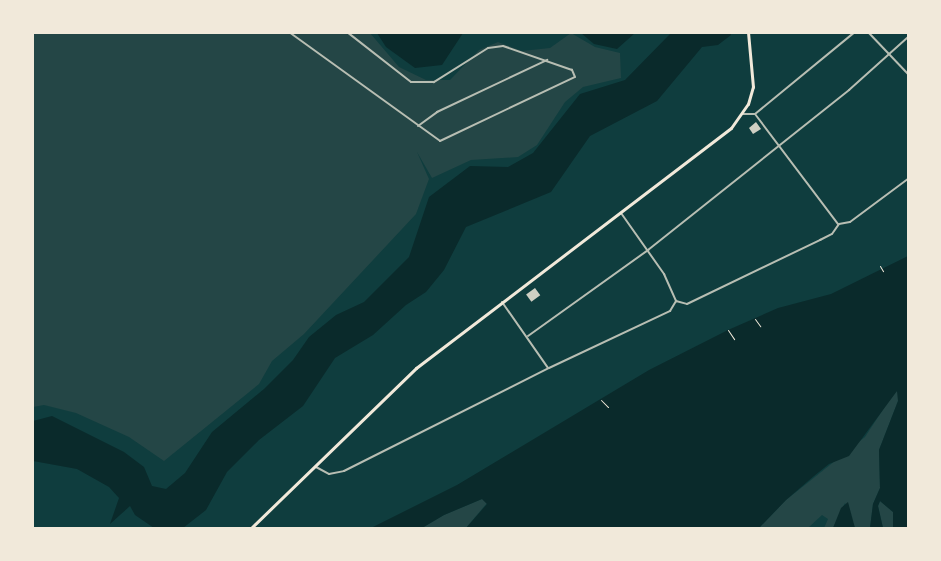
<!DOCTYPE html>
<style>
body{margin:0}
#map{position:relative;width:941px;height:561px;overflow:hidden;background:#0f3d3e;font-family:Commissioner,sans-serif}
div>[style]{position:absolute}
.green>*{inset:0;background:#244646}
.water>*{inset:0;background:#0a2a2b}
.building>*{inset:0;background:#cfcfc3;transform-origin:0 0}
.path>*{height:1px;margin:-0.5px;padding:0 0.5px;transform-origin:0.5px;border-radius:0.5px;background:#f1e9da}
.minor>*{height:2px;margin:-1px;padding:0 1px;transform-origin:1px;border-radius:1px;background:#b8beb3}
.primary>*{height:3px;margin:-1.5px;padding:0 1.5px;transform-origin:1.5px;border-radius:1.5px;background:#f1e9da}
span{translate:-50% -50%;white-space:nowrap;text-align:center;line-height:1.15;-webkit-text-stroke:4.5px #f1e9da;paint-order:stroke}
.frame{position:absolute;inset:0;border:34px solid #f1e9da;pointer-events:none}
</style>
<div id="map">
<div class="green">
<i style="clip-path:polygon(33px 33px,370px 33px,399px 67px,426px 80px,450px 80px,479px 50px,498px 42px,522px 51px,550px 48px,571px 33px,595px 47px,620px 53px,621px 78px,583px 87px,565px 102px,537px 145px,518px 157px,471px 160px,432px 178px,417px 152px,429px 179px,416px 214px,304px 334px,272px 361px,259px 384px,164px 461px,129px 437px,76px 413px,44px 405px,33px 407px)"></i>
<i style="clip-path:polygon(895px 391px,899px 392px,898px 401px,879px 450px,880px 488px,873px 504px,870px 528px,855px 528px,845px 503px,833px 528px,824px 528px,828px 519px,822px 515px,808px 528px,759px 528px,786px 500px,865px 437px)"></i>
<i style="clip-path:polygon(482px 499px,487px 503px,466px 528px,422px 528px,444px 515px)"></i>
<i style="clip-path:polygon(880px 501px,893px 512px,893px 528px,883px 528px,878px 506px)"></i>
</div>
<div class="water">
<i style="clip-path:polygon(377px 33px,463px 33px,442px 65px,415px 68px,386px 47px)"></i>
<i style="clip-path:polygon(581px 33px,635px 33px,617px 49px,594px 44px)"></i>
<i style="clip-path:polygon(671px 33px,730px 32px,731px 35px,718px 45px,702px 47px,657px 101px,590px 136px,551px 192px,466px 227px,444px 270px,426px 292px,406px 305px,373px 335px,335px 358px,303px 406px,259px 440px,227px 472px,206px 510px,183px 528px,154px 528px,135px 515px,130px 506px,110px 524px,119px 498px,109px 487px,77px 469px,33px 461px,33px 421px,52px 416px,124px 452px,144px 467px,152px 486px,166px 489px,185px 473px,212px 432px,264px 389px,293px 360px,309px 337px,336px 315px,364px 302px,409px 257px,429px 197px,470px 166px,508px 167px,533px 153px,580px 94px,625px 80px)"></i>
<i style="clip-path:polygon(908px 256px,908px 528px,893px 528px,893px 512px,880px 501px,878px 506px,883px 528px,870px 528px,873px 504px,880px 488px,879px 450px,898px 401px,897px 391px,849px 456px,829px 464px,814px 476px,786px 500px,759px 528px,466px 528px,487px 504px,482px 499px,444px 515px,422px 528px,371px 528px,457px 485px,649px 370px,728px 330px,778px 308px,831px 294px)"></i>
<i style="clip-path:polygon(848px 502px,855px 528px,833px 528px,841px 508px)"></i>
</div>
<div class="building">
<i style="clip-path:polygon(756px 122px,761px 129px,753px 134px,749px 128px)"></i>
<i style="left:535px;top:288px;width:9px;height:11px;rotate:54deg"></i>
</div>
<div class="path">
<i style="left:880px;top:266px;width:6px;rotate:59deg"></i>
<i style="left:755px;top:319px;width:9px;rotate:54deg"></i>
<i style="left:728px;top:330px;width:11px;rotate:56deg"></i>
<i style="left:601px;top:400px;width:10px;rotate:45deg"></i>
</div>
<div class="minor">
<i style="left:289px;top:32px;width:186px;rotate:35.8deg"></i>
<i style="left:440px;top:141px;width:149px;rotate:-25.4deg"></i>
<i style="left:575px;top:77px;width:8px;rotate:-113deg"></i>
<i style="left:572px;top:70px;width:73px;rotate:-160.8deg"></i>
<i style="left:503px;top:46px;width:15px;rotate:172deg"></i>
<i style="left:488px;top:48px;width:64px;rotate:147.8deg"></i>
<i style="left:434px;top:82px;width:23px;rotate:180deg"></i>
<i style="left:411px;top:82px;width:81px;rotate:-142deg"></i>
<i style="left:868px;top:32px;width:58px;rotate:46.4deg"></i>
<i style="left:742px;top:114px;width:13px"></i>
<i style="left:755px;top:114px;width:129px;rotate:-39.4deg"></i>
<i style="left:755px;top:114px;width:138px;rotate:53deg"></i>
<i style="left:418px;top:126px;width:24px;rotate:-36deg"></i>
<i style="left:437px;top:112px;width:122px;rotate:-25.3deg"></i>
<i style="left:621px;top:213px;width:75px;rotate:54.8deg"></i>
<i style="left:664px;top:274px;width:30px;rotate:66deg"></i>
<i style="left:676px;top:301px;width:11px;rotate:15deg"></i>
<i style="left:687px;top:304px;width:148px;rotate:-25.7deg"></i>
<i style="left:820px;top:240px;width:13px;rotate:-27deg"></i>
<i style="left:832px;top:234px;width:12px;rotate:-55deg"></i>
<i style="left:839px;top:224px;width:11px;rotate:-10deg"></i>
<i style="left:850px;top:222px;width:72px;rotate:-36.6deg"></i>
<i style="left:502px;top:302px;width:80px;rotate:55.1deg"></i>
<i style="left:528px;top:336px;width:148px;rotate:-35.6deg"></i>
<i style="left:648px;top:250px;width:257px;rotate:-38.5deg"></i>
<i style="left:849px;top:90px;width:79px;rotate:-41.9deg"></i>
<i style="left:316px;top:467px;width:15px;rotate:28deg"></i>
<i style="left:329px;top:474px;width:15px;rotate:-11deg"></i>
<i style="left:344px;top:471px;width:229px;rotate:-26.7deg"></i>
<i style="left:549px;top:368px;width:134px;rotate:-25.2deg"></i>
<i style="left:670px;top:311px;width:12px;rotate:-59deg"></i>
</div>
<div class="primary">
<i style="left:251px;top:528px;width:230px;rotate:-44.1deg"></i>
<i style="left:416px;top:368px;width:396px;rotate:-37.3deg"></i>
<i style="left:731px;top:128px;width:29px;rotate:-55deg"></i>
<i style="left:748px;top:104px;width:18px;rotate:-74deg"></i>
<i style="left:753px;top:87px;width:55px;rotate:-95.2deg"></i>
</div>
<div class="frame"></div>
</div>
